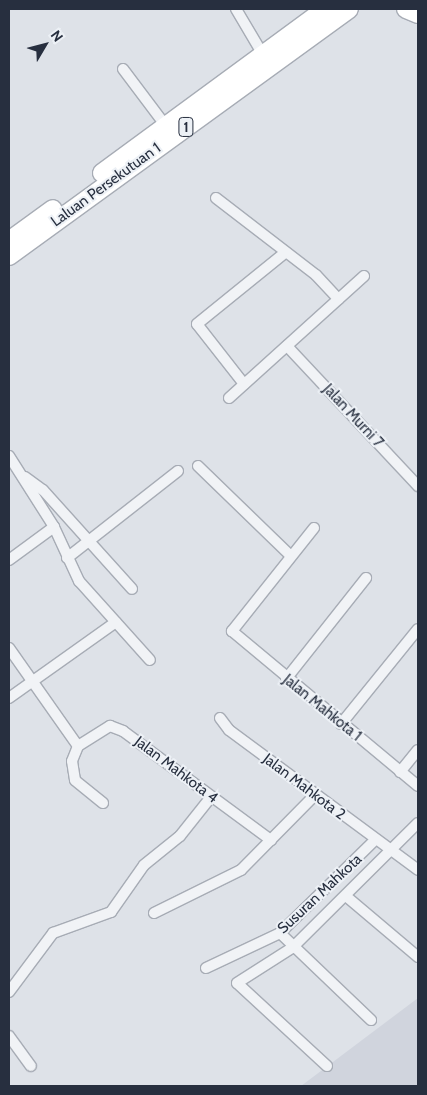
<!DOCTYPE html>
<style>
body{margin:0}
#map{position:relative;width:427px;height:1095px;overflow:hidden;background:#dee2e8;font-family:Cabin,sans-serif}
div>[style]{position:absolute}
.built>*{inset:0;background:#d0d4dd}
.roads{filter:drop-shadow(1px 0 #a7acb5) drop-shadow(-1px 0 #a7acb5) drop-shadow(0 1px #a7acb5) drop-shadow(0 -1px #a7acb5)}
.street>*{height:10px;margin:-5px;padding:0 5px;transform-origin:5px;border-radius:5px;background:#f1f3f6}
.highway>*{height:18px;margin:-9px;padding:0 9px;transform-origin:9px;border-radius:9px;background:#fff}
span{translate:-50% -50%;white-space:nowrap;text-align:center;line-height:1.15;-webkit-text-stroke:4px #edf1f6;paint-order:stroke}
.shield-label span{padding:1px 4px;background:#edf1f6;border:1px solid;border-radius:4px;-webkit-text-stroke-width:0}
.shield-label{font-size:14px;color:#272f3f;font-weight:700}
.street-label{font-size:15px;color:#272f3f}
.frame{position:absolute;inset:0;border:10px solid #272f3f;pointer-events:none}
.north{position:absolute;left:20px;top:20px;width:50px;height:50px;-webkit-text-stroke:4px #edf1f6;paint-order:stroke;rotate:53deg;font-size:14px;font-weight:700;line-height:20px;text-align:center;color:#272f3f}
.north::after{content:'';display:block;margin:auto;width:18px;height:22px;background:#272f3f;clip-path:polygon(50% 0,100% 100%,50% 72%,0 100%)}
</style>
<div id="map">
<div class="built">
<i style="clip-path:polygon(418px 998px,418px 1086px,301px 1086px)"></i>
</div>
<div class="roads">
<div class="street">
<i style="left:236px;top:9px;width:51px;rotate:59.4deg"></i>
<i style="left:123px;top:69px;width:71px;rotate:53deg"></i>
<i style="left:216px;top:198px;width:126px;rotate:37.6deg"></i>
<i style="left:316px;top:275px;width:33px;rotate:47deg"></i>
<i style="left:287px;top:346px;width:192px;rotate:46.9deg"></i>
<i style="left:244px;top:384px;width:76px;rotate:-128.1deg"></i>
<i style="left:197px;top:324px;width:114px;rotate:-39deg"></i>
<i style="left:229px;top:398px;width:182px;rotate:-42.1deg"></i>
<i style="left:9px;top:456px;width:84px;rotate:57.6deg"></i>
<i style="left:54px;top:527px;width:60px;rotate:65.2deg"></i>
<i style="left:79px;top:581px;width:106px;rotate:48.1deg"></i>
<i style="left:198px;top:466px;width:129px;rotate:44.1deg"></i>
<i style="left:25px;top:477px;width:22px;rotate:36deg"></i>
<i style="left:43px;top:490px;width:133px;rotate:48deg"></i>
<i style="left:314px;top:528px;width:132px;rotate:128.5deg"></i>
<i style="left:232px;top:631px;width:242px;rotate:39.8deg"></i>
<i style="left:67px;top:558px;width:141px;rotate:-38.1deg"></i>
<i style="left:9px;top:560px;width:56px;rotate:-36.3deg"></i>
<i style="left:9px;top:648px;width:120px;rotate:54.9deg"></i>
<i style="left:286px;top:679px;width:129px;rotate:-51.6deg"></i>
<i style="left:9px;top:698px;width:131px;rotate:-35.4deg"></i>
<i style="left:220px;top:718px;width:15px;rotate:53deg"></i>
<i style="left:229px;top:730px;width:235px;rotate:36.5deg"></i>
<i style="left:341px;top:724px;width:122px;rotate:-51deg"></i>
<i style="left:400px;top:772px;width:28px;rotate:-51deg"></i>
<i style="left:103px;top:803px;width:36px;rotate:-141deg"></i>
<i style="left:75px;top:780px;width:19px;rotate:-99deg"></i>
<i style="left:72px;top:761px;width:16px;rotate:-68deg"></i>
<i style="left:78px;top:746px;width:38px;rotate:-32deg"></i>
<i style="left:110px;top:726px;width:14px;rotate:21deg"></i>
<i style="left:123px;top:731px;width:184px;rotate:36.4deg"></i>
<i style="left:347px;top:897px;width:93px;rotate:40.2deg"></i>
<i style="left:154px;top:913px;width:97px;rotate:-26.3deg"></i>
<i style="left:241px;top:870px;width:105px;rotate:-45.4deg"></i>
<i style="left:280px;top:933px;width:126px;rotate:43.7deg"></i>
<i style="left:206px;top:968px;width:82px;rotate:-25.3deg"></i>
<i style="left:280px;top:933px;width:134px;rotate:-44.4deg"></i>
<i style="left:9px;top:992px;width:74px;rotate:-53.3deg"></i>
<i style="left:53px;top:933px;width:62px;rotate:-19.9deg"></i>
<i style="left:111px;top:912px;width:57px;rotate:-54.9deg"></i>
<i style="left:144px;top:865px;width:46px;rotate:-38.9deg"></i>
<i style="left:180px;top:836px;width:50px;rotate:-51.5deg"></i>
<i style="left:9px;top:1036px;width:37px;rotate:54deg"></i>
<i style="left:327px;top:1066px;width:122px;rotate:-137.3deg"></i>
<i style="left:237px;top:983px;width:65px;rotate:-32.5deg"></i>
<i style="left:292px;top:948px;width:177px;rotate:-44.8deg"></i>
</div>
<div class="highway">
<i style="left:406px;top:9px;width:13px;rotate:23deg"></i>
<i style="left:102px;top:173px;width:277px;rotate:-36.3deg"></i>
<i style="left:9px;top:241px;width:54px;rotate:-36deg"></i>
<i style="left:9px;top:256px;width:420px;rotate:-36deg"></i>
</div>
</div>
<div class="shield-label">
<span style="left:186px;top:127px">1</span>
</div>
<div class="street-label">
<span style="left:106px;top:185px;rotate:-36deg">Laluan Persekutuan 1</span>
<span style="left:353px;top:416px;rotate:47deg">Jalan Murni 7</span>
<span style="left:322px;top:708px;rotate:39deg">Jalan Mahkota 1</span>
<span style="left:176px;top:770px;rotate:37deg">Jalan Mahkota 4</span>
<span style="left:304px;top:787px;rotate:37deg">Jalan Mahkota 2</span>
<span style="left:320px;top:894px;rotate:-43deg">Susuran Mahkota</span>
</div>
<div class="frame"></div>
<div class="north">N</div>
</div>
